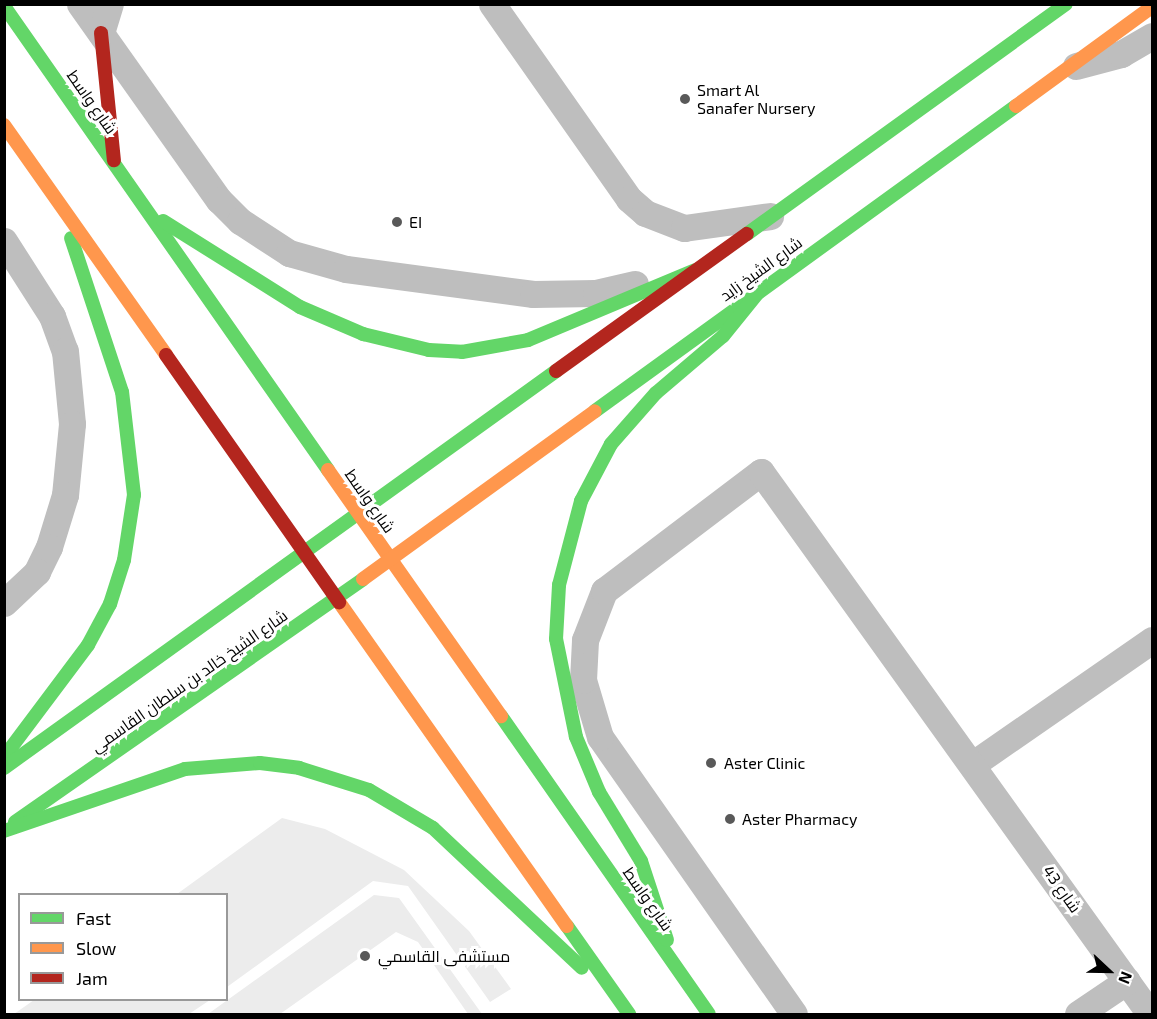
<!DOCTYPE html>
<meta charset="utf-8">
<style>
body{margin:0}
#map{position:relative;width:1157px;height:1019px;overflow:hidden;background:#fff;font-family:"Exo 2",Cairo,sans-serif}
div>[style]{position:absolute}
.green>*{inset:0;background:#ececec}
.street>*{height:27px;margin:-13.5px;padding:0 13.5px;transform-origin:13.5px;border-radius:13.5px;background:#bebebe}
.fast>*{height:14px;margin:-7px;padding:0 7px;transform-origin:7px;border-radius:7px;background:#63d668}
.slow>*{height:14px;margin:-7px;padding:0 7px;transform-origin:7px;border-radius:7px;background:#ff974d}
.jam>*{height:14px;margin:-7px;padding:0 7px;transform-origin:7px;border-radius:7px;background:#b3261e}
.dots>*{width:16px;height:16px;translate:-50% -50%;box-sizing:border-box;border:3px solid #fff;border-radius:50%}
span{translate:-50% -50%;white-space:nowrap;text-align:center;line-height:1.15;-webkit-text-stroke:6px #fff;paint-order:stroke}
.poi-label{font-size:16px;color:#000}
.left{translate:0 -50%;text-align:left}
.street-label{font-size:16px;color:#000}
.frame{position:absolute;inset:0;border:6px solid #000;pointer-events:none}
.legend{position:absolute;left:18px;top:893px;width:210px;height:108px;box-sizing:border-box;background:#fff;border:2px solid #999;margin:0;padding:8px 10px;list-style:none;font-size:18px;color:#000}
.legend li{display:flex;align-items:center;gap:12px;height:30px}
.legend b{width:30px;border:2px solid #999}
.north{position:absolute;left:1079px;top:941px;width:60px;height:60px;-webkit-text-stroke:4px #fff;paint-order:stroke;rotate:112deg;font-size:16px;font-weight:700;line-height:24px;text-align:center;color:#000}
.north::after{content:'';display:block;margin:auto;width:21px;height:27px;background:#000;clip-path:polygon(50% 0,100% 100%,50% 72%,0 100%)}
</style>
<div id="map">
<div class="green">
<i style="clip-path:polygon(282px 818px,325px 829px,404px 870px,469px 931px,511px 989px,490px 1002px,408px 886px,373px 881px,227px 987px,226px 894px,177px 894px)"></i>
<i style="clip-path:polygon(374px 895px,399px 898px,482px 1014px,468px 1014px,418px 942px,396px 932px,280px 1014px,208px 1014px)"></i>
<i style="clip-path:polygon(34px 1000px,210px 1000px,189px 1014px,14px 1014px)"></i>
</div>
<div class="street">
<i style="left:80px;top:4px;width:240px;rotate:54.7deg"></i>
<i style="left:219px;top:200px;width:30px;rotate:45deg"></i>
<i style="left:240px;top:221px;width:59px;rotate:33.1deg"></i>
<i style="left:289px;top:253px;width:59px;rotate:15.7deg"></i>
<i style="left:346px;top:269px;width:189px;rotate:7.6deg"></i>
<i style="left:533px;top:294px;width:63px;rotate:-0.9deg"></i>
<i style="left:596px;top:293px;width:40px;rotate:-13deg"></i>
<i style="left:492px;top:4px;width:238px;rotate:54.9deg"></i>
<i style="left:629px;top:199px;width:21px;rotate:41deg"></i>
<i style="left:645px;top:213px;width:42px;rotate:21deg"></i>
<i style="left:684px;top:228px;width:87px;rotate:-7.9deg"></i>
<i style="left:101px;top:33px;width:30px;rotate:-73deg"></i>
<i style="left:1076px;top:66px;width:47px;rotate:-14.9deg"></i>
<i style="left:1121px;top:54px;width:36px;rotate:-30deg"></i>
<i style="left:4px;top:241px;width:89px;rotate:57.4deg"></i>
<i style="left:52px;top:316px;width:37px;rotate:70deg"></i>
<i style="left:65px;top:351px;width:73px;rotate:84.5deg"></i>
<i style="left:72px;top:424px;width:71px;rotate:95.6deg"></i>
<i style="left:65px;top:495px;width:54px;rotate:107.1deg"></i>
<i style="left:49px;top:547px;width:28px;rotate:116deg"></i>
<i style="left:37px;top:572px;width:45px;rotate:136.8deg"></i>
<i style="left:973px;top:764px;width:218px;rotate:-34.7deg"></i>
<i style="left:794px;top:1014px;width:338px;rotate:-125deg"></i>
<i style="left:600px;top:737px;width:59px;rotate:-106.6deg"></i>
<i style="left:583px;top:680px;width:40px;rotate:-87.1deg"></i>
<i style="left:585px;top:640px;width:53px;rotate:-68.8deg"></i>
<i style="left:604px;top:591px;width:197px;rotate:-37.2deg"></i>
<i style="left:761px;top:472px;width:667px;rotate:54.33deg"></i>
<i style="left:1078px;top:1014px;width:59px;rotate:-34deg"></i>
</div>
<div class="fast">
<i style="left:4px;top:6px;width:566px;rotate:55.07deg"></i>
<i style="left:163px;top:221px;width:162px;rotate:32.1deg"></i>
<i style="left:300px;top:307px;width:69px;rotate:23.2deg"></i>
<i style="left:363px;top:334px;width:68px;rotate:13.6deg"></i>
<i style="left:429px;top:350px;width:33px;rotate:3deg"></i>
<i style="left:462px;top:352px;width:67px;rotate:-10.3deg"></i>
<i style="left:528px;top:340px;width:181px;rotate:-22.7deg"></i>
<i style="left:747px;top:234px;width:393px;rotate:-35.8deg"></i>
<i style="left:595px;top:411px;width:520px;rotate:-35.92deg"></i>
<i style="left:501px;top:716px;width:363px;rotate:55.1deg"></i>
<i style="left:4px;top:757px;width:140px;rotate:-53.1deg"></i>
<i style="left:88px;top:645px;width:47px;rotate:-61.8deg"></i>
<i style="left:110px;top:604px;width:46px;rotate:-72.3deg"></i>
<i style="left:124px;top:560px;width:66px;rotate:-81.3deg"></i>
<i style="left:134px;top:495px;width:104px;rotate:-96.6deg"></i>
<i style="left:122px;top:392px;width:162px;rotate:-108.3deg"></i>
<i style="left:4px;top:768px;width:680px;rotate:-35.72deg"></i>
<i style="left:15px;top:822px;width:424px;rotate:-34.9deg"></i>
<i style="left:4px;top:831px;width:191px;rotate:-18.9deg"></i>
<i style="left:185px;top:769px;width:75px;rotate:-4.6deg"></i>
<i style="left:260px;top:763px;width:39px;rotate:7deg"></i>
<i style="left:299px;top:768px;width:73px;rotate:17.4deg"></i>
<i style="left:369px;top:790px;width:74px;rotate:30.7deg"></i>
<i style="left:433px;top:828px;width:204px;rotate:43.2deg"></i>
<i style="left:567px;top:926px;width:108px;rotate:54.8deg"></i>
<i style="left:667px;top:940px;width:83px;rotate:-108.2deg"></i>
<i style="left:641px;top:861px;width:81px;rotate:-121.3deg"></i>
<i style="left:599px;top:792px;width:60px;rotate:-112.7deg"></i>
<i style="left:576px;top:737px;width:100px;rotate:-101.5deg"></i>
<i style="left:556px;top:639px;width:54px;rotate:-86.8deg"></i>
<i style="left:559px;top:585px;width:87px;rotate:-75.3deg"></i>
<i style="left:581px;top:501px;width:64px;rotate:-62.2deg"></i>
<i style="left:611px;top:444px;width:68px;rotate:-48.6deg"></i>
<i style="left:656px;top:393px;width:88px;rotate:-40.4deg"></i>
<i style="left:723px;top:336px;width:60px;rotate:-51deg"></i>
</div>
<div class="slow">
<i style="left:1016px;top:106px;width:168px;rotate:-36.1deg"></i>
<i style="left:4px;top:125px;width:281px;rotate:54.8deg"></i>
<i style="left:328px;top:470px;width:301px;rotate:54.9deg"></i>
<i style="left:363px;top:579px;width:286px;rotate:-35.9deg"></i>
<i style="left:339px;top:602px;width:396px;rotate:54.9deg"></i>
</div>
<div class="jam">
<i style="left:101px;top:33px;width:128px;rotate:84.2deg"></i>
<i style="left:166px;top:355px;width:302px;rotate:55deg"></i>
<i style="left:556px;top:371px;width:235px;rotate:-35.7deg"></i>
</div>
<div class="dots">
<i style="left:685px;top:99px;background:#595959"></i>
<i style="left:397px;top:222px;background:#595959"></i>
<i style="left:711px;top:763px;background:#595959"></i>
<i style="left:730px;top:819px;background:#595959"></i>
<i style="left:365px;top:956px;background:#595959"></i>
</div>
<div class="poi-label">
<span class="left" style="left:697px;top:99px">Smart Al<br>Sanafer Nursery</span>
<span class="left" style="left:409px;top:222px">EI</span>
<span class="left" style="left:724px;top:763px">Aster Clinic</span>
<span class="left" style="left:742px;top:819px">Aster Pharmacy</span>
<span class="left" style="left:378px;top:956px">مستشفى القاسمي</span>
</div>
<div class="street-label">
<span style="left:92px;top:102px;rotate:55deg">شارع واسط</span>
<span style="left:761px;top:269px;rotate:-36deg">شارع الشيخ زايد</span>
<span style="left:370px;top:501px;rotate:55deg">شارع واسط</span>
<span style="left:189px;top:681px;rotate:-35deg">شارع الشيخ خالد بن سلطان القاسمي</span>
<span style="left:1062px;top:889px;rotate:55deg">شارع 43</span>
<span style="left:648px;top:899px;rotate:55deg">شارع واسط</span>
</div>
<div class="frame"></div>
<ul class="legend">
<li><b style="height:8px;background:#63d668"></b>Fast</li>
<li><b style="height:8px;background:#ff974d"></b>Slow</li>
<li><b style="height:8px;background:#b3261e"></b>Jam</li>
</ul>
<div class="north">N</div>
</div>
